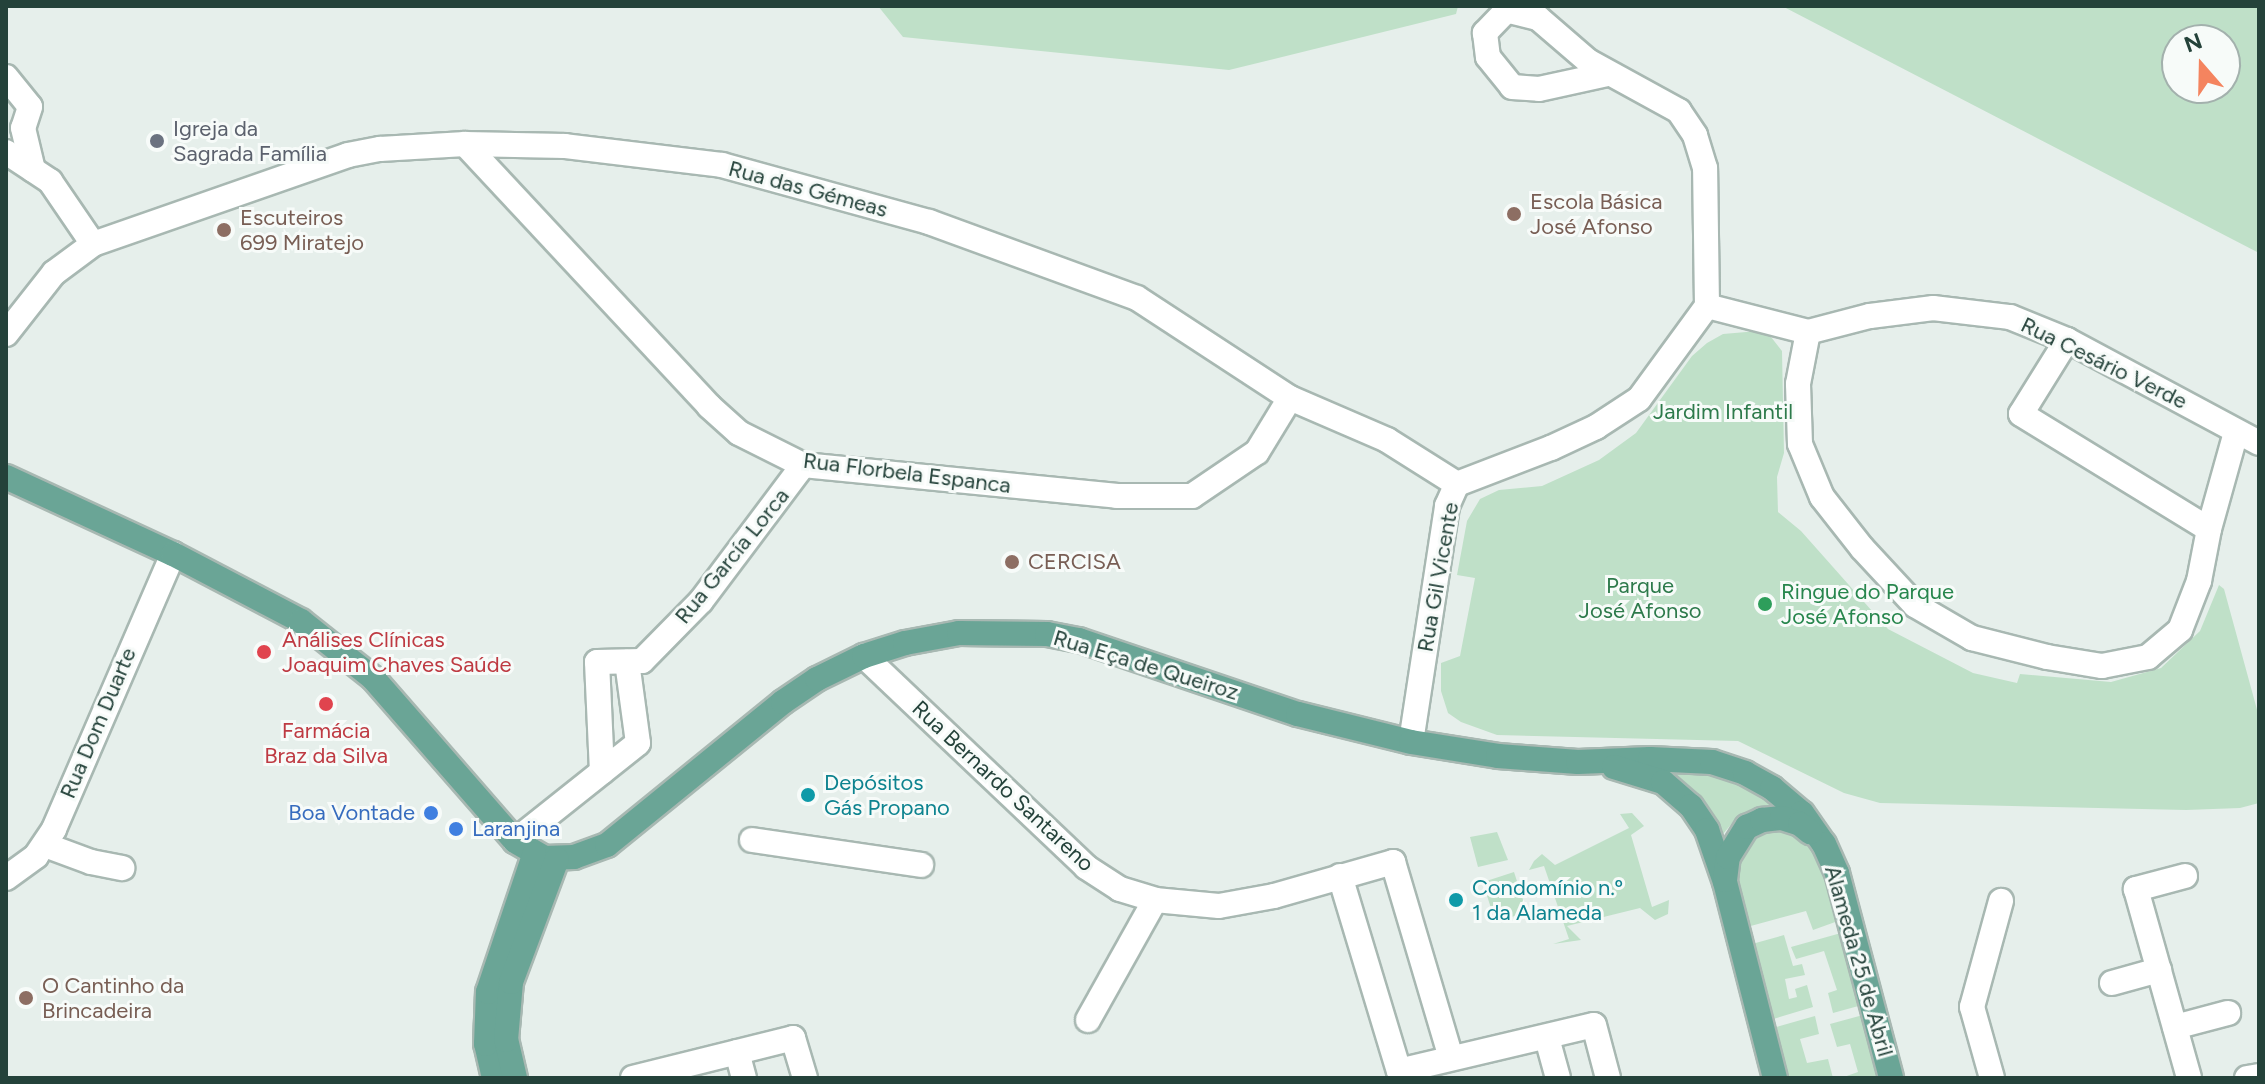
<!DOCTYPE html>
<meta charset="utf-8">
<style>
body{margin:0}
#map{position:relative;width:2265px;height:1084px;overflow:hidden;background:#e6efeb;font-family:Figtree,sans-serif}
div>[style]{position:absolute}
.green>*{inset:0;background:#bfe0c8;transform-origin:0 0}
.roads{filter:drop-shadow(2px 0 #a8b8b2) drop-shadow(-2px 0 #a8b8b2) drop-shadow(0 2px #a8b8b2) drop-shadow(0 -2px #a8b8b2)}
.minor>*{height:24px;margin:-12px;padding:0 12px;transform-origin:12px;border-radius:12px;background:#fff}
.major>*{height:24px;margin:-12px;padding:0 12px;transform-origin:12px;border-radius:12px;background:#6aa596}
.dots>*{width:22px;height:22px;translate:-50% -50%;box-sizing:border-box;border:4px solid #f7fbf9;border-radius:50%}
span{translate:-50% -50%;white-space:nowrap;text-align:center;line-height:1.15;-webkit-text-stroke:6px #f7fbf9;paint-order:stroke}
.worship-label{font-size:22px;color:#5b616d}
.left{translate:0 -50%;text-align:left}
.street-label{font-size:22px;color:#24423a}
.education-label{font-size:22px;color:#785e54}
.park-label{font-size:22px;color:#2d7a4b}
.leisure-label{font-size:22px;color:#27864d}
.health-label{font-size:22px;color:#be3a42}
.culture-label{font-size:22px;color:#0d838f}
.shop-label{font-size:22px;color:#366cbe}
.right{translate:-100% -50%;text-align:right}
.frame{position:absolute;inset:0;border:8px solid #24423a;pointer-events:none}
.north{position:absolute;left:2161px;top:24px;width:80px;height:80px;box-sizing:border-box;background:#f7fbf9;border:2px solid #a3b1ad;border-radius:50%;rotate:340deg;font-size:22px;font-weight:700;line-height:32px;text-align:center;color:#24423a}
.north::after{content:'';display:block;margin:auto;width:28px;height:36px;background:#f4845f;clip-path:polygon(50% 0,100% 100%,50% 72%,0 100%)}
</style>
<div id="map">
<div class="green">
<i style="clip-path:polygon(878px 6px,1458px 6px,1456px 14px,1229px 70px,903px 37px)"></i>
<i style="clip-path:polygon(evenodd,1782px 6px,2259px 6px,2259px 253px,1782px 6px,2177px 40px,2225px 40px,2225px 88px,2177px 88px,2177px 40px)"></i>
<i style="clip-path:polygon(1758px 331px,1771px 337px,1782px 351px,1784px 453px,1777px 477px,1778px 512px,1801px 531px,1888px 629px,1973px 673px,2017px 683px,2020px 674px,2111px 682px,2161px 668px,2200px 631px,2219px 585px,2224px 589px,2259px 717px,2259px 803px,2240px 808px,2186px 810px,1880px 803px,1844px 793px,1738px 741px,1497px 735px,1461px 722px,1448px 713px,1441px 691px,1441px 663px,1460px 656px,1475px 578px,1457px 575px,1467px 521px,1480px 499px,1499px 490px,1542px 486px,1599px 460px,1636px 433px,1692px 356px,1707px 343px,1723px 334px)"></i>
<i style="clip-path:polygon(1635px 766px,1711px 773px,1756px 791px,1783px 811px,1754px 810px,1733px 822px,1719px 839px,1710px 835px)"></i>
<i style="clip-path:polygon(1632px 813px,1644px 826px,1631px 835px,1652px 907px,1669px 900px,1668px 914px,1655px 920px,1640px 908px,1567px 926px,1581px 940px,1553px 944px,1569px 939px,1544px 866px,1529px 870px,1534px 861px,1542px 854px,1555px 865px,1629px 828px,1620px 814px)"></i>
<i style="clip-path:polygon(1767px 827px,1797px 829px,1818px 851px,1838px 921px,1813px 930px,1806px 911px,1747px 927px,1736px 875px,1740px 854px,1752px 837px)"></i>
<i style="clip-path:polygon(1497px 832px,1508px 860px,1478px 867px,1470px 837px)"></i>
<i style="left:1514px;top:872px;width:42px;height:33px;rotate:72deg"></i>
<i style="clip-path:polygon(1841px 933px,1862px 1005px,1833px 1013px,1828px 993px,1837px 990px,1824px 951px,1796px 959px,1791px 947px)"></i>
<i style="clip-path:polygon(1784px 935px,1793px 966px,1802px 964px,1805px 975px,1785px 979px,1789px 999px,1797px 997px,1795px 989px,1807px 985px,1813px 1007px,1770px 1020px,1752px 944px)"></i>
<i style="clip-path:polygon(1863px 1015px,1881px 1078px,1841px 1078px,1858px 1072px,1850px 1044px,1837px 1047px,1830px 1024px)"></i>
<i style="clip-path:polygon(1815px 1016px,1819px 1034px,1800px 1039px,1807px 1063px,1828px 1059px,1833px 1078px,1786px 1078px,1773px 1028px)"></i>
</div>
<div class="roads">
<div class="minor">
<i style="left:6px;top:77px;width:38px;rotate:51deg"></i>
<i style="left:30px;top:107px;width:22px;rotate:108deg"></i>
<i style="left:23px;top:128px;width:43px;rotate:76.6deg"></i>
<i style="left:465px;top:144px;width:358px;rotate:47deg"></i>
<i style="left:709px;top:406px;width:40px;rotate:42deg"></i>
<i style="left:739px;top:433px;width:72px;rotate:26.6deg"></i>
<i style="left:803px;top:465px;width:316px;rotate:5.6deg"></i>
<i style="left:1117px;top:496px;width:75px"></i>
<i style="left:1192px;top:496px;width:78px;rotate:-34.1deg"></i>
<i style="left:1257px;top:452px;width:63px;rotate:-58.6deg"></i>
<i style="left:6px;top:152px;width:53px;rotate:33.4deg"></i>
<i style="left:50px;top:181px;width:76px;rotate:55.7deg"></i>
<i style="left:1707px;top:306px;width:104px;rotate:14.4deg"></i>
<i style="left:1808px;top:332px;width:64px;rotate:-14.5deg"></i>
<i style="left:1870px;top:316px;width:64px;rotate:-7.2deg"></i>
<i style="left:1933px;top:308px;width:78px;rotate:6.7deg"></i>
<i style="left:2010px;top:317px;width:61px;rotate:22deg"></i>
<i style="left:2067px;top:340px;width:218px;rotate:28.2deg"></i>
<i style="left:1808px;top:332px;width:53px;rotate:100.9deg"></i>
<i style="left:1798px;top:384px;width:60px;rotate:88.1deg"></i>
<i style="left:1800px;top:444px;width:57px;rotate:67.5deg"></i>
<i style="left:1822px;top:497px;width:65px;rotate:51.9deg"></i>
<i style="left:1862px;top:548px;width:78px;rotate:47.1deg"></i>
<i style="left:1915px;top:605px;width:66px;rotate:30.1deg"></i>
<i style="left:1972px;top:638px;width:77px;rotate:14.2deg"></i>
<i style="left:2047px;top:657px;width:56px;rotate:9.3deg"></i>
<i style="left:2102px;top:666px;width:47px;rotate:-11.1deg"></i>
<i style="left:2148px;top:657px;width:42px;rotate:-40.2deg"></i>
<i style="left:2180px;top:630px;width:53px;rotate:-68.8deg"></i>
<i style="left:2199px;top:581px;width:53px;rotate:-79.1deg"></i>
<i style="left:2209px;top:529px;width:101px;rotate:-74.4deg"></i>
<i style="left:6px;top:334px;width:78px;rotate:-51.8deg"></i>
<i style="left:54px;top:273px;width:49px;rotate:-36.6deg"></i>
<i style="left:93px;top:244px;width:270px;rotate:-19.2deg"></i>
<i style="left:348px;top:155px;width:33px;rotate:-11deg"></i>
<i style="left:380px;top:149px;width:85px;rotate:-3.4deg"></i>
<i style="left:465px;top:144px;width:100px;rotate:1.1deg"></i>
<i style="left:565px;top:146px;width:158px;rotate:6.9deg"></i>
<i style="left:722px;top:165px;width:215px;rotate:15.4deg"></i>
<i style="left:929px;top:222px;width:221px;rotate:20.1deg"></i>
<i style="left:1137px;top:298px;width:183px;rotate:33.2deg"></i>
<i style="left:1290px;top:398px;width:106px;rotate:23.4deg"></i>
<i style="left:1387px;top:440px;width:83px;rotate:32.2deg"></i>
<i style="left:2067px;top:340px;width:87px;rotate:121.9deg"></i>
<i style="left:2021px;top:414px;width:220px;rotate:31.5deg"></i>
<i style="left:864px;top:656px;width:306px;rotate:43.5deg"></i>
<i style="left:1086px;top:867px;width:40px;rotate:32.9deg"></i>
<i style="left:1120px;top:889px;width:37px;rotate:17deg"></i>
<i style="left:1155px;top:900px;width:64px;rotate:5.4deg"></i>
<i style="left:1219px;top:906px;width:56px;rotate:-10.3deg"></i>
<i style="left:1274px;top:896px;width:124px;rotate:-15.9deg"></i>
<i style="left:1393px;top:862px;width:204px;rotate:73.5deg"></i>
<i style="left:1411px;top:742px;width:239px;rotate:-81.3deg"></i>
<i style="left:1447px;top:506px;width:24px;rotate:-66deg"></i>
<i style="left:1457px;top:484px;width:101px;rotate:-21deg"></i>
<i style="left:1551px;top:448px;width:50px;rotate:-25deg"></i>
<i style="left:1596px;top:427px;width:51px;rotate:-33.1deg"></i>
<i style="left:1639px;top:399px;width:115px;rotate:-53.8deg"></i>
<i style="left:1707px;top:306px;width:138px;rotate:-90.8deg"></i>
<i style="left:1705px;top:168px;width:34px;rotate:-107deg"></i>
<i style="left:1695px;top:135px;width:29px;rotate:-124deg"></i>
<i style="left:1679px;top:111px;width:104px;rotate:-151.2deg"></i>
<i style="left:1588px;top:61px;width:66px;rotate:-139.3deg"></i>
<i style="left:1538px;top:18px;width:32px;rotate:-166deg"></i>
<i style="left:1507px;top:10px;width:32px;rotate:134deg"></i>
<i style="left:1485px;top:33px;width:24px;rotate:83deg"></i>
<i style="left:1488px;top:57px;width:38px;rotate:51deg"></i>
<i style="left:1512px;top:87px;width:27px;rotate:4deg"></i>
<i style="left:1539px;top:89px;width:71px;rotate:-12.3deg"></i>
<i style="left:602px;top:772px;width:110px;rotate:-92.6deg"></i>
<i style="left:597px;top:662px;width:45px;rotate:-1.3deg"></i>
<i style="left:642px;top:661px;width:84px;rotate:-45.5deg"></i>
<i style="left:701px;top:601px;width:170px;rotate:-53.1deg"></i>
<i style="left:752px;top:840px;width:171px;rotate:8.4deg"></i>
<i style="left:515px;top:841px;width:157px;rotate:-38.5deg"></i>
<i style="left:638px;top:743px;width:82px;rotate:-97.7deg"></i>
<i style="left:45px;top:845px;width:49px;rotate:20.3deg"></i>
<i style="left:91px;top:862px;width:32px;rotate:11deg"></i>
<i style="left:1340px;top:876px;width:204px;rotate:73.2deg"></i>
<i style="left:1399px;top:1071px;width:200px;rotate:-13.3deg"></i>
<i style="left:1594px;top:1025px;width:55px;rotate:75.2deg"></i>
<i style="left:2185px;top:876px;width:51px;rotate:165.1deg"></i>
<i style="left:2136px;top:889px;width:196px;rotate:74.3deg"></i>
<i style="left:6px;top:878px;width:37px;rotate:-36deg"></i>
<i style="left:36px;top:856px;width:32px;rotate:-56deg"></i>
<i style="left:54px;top:829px;width:300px;rotate:-66.6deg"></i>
<i style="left:2112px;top:983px;width:49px;rotate:-15.5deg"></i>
<i style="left:1088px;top:1020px;width:137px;rotate:-60.8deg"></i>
<i style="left:2175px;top:1027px;width:55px;rotate:-14.8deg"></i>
<i style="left:1547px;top:1038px;width:41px;rotate:74.6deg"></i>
<i style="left:737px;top:1052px;width:27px;rotate:75deg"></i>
<i style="left:633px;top:1078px;width:165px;rotate:-14deg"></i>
<i style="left:793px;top:1038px;width:42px;rotate:73.3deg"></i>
<i style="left:1992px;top:1078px;width:74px;rotate:-105.7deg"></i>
<i style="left:1972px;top:1007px;width:110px;rotate:-74.7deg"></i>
<i style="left:2247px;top:1078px;width:12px;rotate:-9deg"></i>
</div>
<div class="major">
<i style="left:6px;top:477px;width:184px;rotate:24.8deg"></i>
<i style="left:173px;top:554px;width:144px;rotate:27.6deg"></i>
<i style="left:301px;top:621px;width:92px;rotate:38.4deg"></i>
<i style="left:373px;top:678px;width:216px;rotate:48.9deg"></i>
<i style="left:515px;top:841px;width:34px;rotate:30deg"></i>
<i style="left:545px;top:858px;width:29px;rotate:-2deg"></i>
<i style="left:574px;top:857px;width:35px;rotate:-20deg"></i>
<i style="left:607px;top:845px;width:227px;rotate:-39.1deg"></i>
<i style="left:783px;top:702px;width:41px;rotate:-34.1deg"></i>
<i style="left:817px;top:679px;width:52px;rotate:-26.1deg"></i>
<i style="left:864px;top:656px;width:43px;rotate:-17.6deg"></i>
<i style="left:905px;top:643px;width:55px;rotate:-10.5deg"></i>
<i style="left:959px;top:633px;width:88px;rotate:0.7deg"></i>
<i style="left:1047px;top:634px;width:33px;rotate:11deg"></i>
<i style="left:1079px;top:640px;width:231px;rotate:18.7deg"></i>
<i style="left:1298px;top:714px;width:116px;rotate:13.9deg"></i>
<i style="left:1411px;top:742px;width:88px;rotate:9.1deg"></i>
<i style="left:1498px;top:756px;width:80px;rotate:4.3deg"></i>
<i style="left:1578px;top:762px;width:72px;rotate:-2.4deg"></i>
<i style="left:1650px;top:759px;width:62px;rotate:2.8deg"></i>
<i style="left:1712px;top:762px;width:35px;rotate:18deg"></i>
<i style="left:1745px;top:773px;width:31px;rotate:29deg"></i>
<i style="left:1772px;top:788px;width:39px;rotate:40deg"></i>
<i style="left:1802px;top:813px;width:38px;rotate:55deg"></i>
<i style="left:1824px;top:844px;width:32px;rotate:66deg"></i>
<i style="left:1837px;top:873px;width:212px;rotate:75.2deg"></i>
<i style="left:1614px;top:767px;width:51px;rotate:17deg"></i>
<i style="left:1663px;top:782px;width:37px;rotate:41deg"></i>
<i style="left:1691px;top:806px;width:29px;rotate:56deg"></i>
<i style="left:1707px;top:830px;width:55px;rotate:70.9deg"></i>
<i style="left:1725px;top:882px;width:202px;rotate:75.7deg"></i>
<i style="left:1725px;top:880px;width:23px;rotate:-83deg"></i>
<i style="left:1728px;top:857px;width:36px;rotate:-58deg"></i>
<i style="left:1747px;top:827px;width:17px;rotate:-25deg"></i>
<i style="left:1762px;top:820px;width:20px;rotate:-6deg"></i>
<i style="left:1782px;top:818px;width:19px;rotate:18deg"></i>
<i style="left:1800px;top:824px;width:13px;rotate:39deg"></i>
<i style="left:494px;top:1078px;width:35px;rotate:-103deg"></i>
<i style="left:486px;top:1044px;width:52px;rotate:-87.8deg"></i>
<i style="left:488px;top:992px;width:145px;rotate:-71.4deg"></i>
<i style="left:515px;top:1078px;width:39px;rotate:-103deg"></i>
<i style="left:506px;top:1040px;width:58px;rotate:-85.1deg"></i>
<i style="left:511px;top:982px;width:131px;rotate:-69.5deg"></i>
</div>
</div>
<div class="dots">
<i style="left:157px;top:141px;background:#6b7280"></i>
<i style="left:1514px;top:214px;background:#8d6e63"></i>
<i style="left:224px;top:230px;background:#8d6e63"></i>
<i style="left:1012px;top:562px;background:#8d6e63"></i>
<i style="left:1765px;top:604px;background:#2e9e5b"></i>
<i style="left:264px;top:652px;background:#e0444e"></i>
<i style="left:326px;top:704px;background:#e0444e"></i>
<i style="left:808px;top:795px;background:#0f9aa8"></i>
<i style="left:431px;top:813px;background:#3f7fe0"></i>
<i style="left:456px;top:829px;background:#3f7fe0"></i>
<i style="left:1456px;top:900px;background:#0f9aa8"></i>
<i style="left:26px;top:998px;background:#8d6e63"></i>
</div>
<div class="worship-label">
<span class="left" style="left:173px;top:141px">Igreja da<br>Sagrada Família</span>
</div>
<div class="street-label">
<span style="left:808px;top:189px;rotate:15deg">Rua das Gémeas</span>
<span style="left:2104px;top:363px;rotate:26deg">Rua Cesário Verde</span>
<span style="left:907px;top:473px;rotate:7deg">Rua Florbela Espanca</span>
<span style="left:732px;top:556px;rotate:-51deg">Rua García Lorca</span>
<span style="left:1438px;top:577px;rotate:-80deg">Rua Gil Vicente</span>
<span style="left:1146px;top:665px;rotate:17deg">Rua Eça de Queiroz</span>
<span style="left:98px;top:723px;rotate:-67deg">Rua Dom Duarte</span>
<span style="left:1003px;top:786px;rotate:43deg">Rua Bernardo Santareno</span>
<span style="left:1859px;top:961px;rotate:74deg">Alameda 25 de Abril</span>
</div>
<div class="education-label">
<span class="left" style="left:1530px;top:214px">Escola Básica<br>José Afonso</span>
<span class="left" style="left:240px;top:230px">Escuteiros<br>699 Miratejo</span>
<span class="left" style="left:1028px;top:562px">CERCISA</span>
<span class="left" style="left:42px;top:998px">O Cantinho da<br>Brincadeira</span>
</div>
<div class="park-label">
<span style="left:1723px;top:412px">Jardim Infantil</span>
<span style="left:1640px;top:598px">Parque<br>José Afonso</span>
</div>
<div class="leisure-label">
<span class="left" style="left:1781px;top:604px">Ringue do Parque<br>José Afonso</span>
</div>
<div class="health-label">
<span class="left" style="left:282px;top:652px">Análises Clínicas<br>Joaquim Chaves Saúde</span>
<span style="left:326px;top:743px">Farmácia<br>Braz da Silva</span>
</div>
<div class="culture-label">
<span class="left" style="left:824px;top:795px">Depósitos<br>Gás Propano</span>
<span class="left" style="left:1472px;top:900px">Condomínio n.º<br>1 da Alameda</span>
</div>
<div class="shop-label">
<span class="right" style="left:415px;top:813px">Boa Vontade</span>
<span class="left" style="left:472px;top:829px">Laranjina</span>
</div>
<div class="frame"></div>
<div class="north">N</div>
</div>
